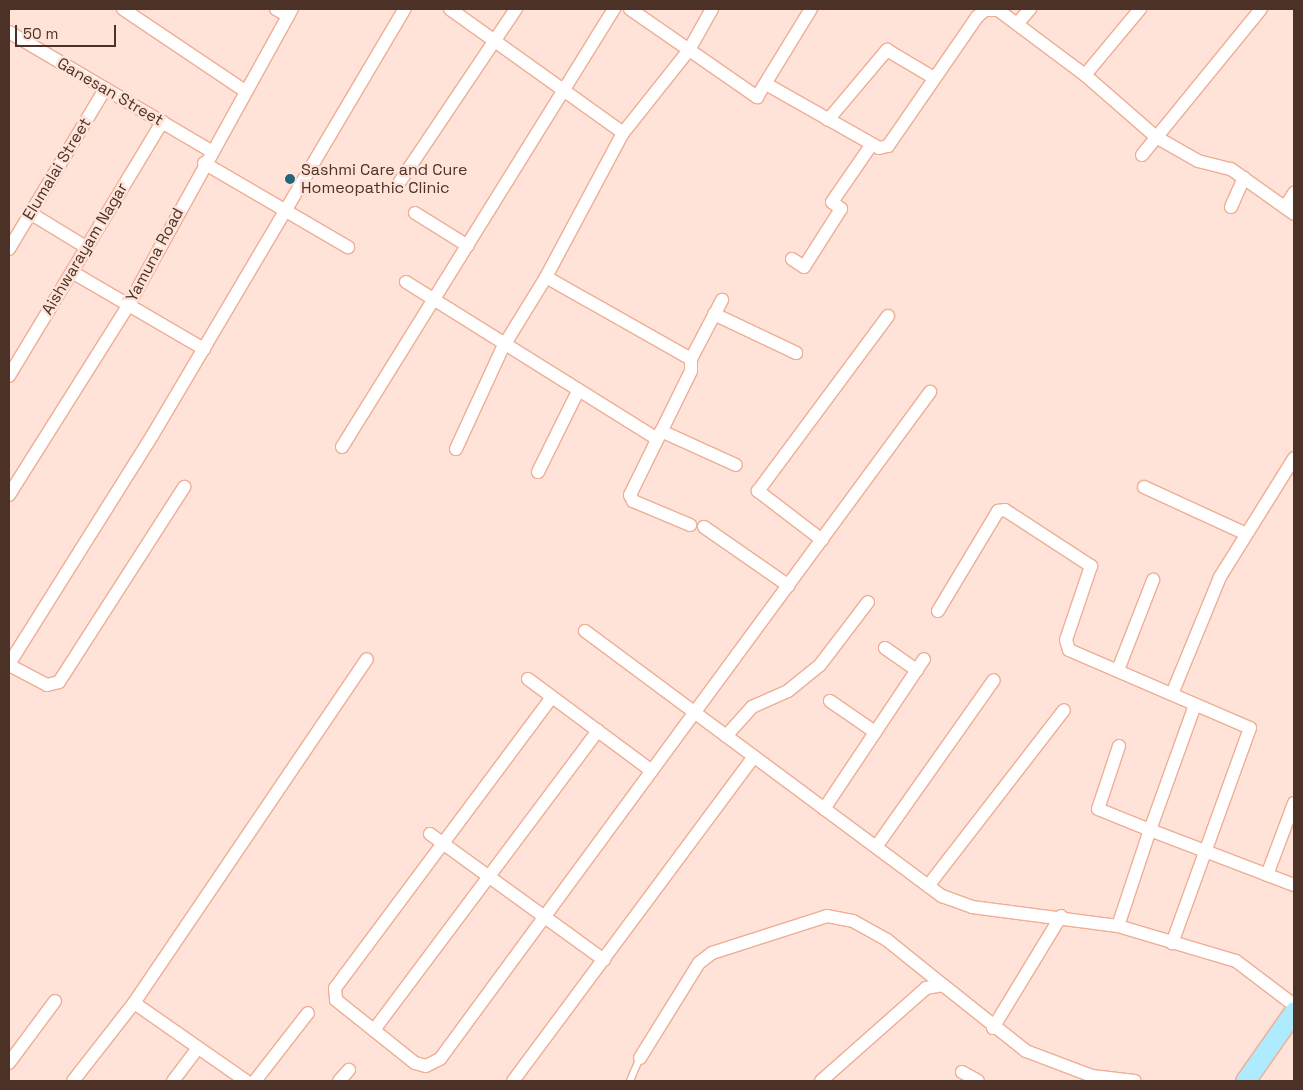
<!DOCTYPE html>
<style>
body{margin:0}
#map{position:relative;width:1303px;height:1090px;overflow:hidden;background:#ffe3d8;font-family:"Space Grotesk",sans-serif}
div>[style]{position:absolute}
.roads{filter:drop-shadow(1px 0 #efad95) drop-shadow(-1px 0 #efad95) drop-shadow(0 1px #efad95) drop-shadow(0 -1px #efad95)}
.service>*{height:6px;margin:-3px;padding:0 3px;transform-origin:3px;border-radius:3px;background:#fff}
.minor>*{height:12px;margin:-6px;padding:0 6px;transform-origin:6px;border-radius:6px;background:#fff}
.primary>*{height:19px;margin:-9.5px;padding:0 9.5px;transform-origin:9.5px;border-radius:9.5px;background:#aeebff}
.dots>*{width:14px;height:14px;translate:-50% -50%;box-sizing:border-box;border:2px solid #ffe3d8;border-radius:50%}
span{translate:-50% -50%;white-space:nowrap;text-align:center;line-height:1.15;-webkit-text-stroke:5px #ffe3d8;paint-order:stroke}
.street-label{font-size:16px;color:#4c3127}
.poi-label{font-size:16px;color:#4c3127}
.left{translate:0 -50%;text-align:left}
.frame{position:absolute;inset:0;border:10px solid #4c3127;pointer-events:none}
.scale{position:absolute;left:15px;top:25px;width:101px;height:22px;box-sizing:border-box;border:2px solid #4c3127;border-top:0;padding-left:6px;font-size:15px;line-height:18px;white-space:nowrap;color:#4c3127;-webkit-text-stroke:4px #ffe3d8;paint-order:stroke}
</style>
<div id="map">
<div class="roads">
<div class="service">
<i style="left:630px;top:1081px;width:25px;rotate:-67deg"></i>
</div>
<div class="minor">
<i style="left:123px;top:9px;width:147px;rotate:33.9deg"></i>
<i style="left:276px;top:9px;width:14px;rotate:30deg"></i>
<i style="left:450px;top:9px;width:213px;rotate:35.6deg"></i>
<i style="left:630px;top:9px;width:155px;rotate:34.7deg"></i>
<i style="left:757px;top:97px;width:103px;rotate:-58.5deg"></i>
<i style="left:1017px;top:24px;width:20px;rotate:-49deg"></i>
<i style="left:9px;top:32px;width:234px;rotate:30.5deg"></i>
<i style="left:1085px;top:75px;width:86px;rotate:-50.2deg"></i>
<i style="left:766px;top:84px;width:130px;rotate:29.5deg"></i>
<i style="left:879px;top:148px;width:9px;rotate:-13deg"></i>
<i style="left:888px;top:146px;width:157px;rotate:-55.4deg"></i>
<i style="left:977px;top:17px;width:11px;rotate:-41deg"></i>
<i style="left:985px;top:10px;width:13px"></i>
<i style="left:998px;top:10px;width:109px;rotate:36.8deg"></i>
<i style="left:1085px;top:75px;width:94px;rotate:41.1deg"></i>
<i style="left:1156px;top:137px;width:48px;rotate:29.7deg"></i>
<i style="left:1198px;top:161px;width:34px;rotate:14deg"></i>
<i style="left:1231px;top:169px;width:77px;rotate:35.5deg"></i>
<i style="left:828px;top:120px;width:92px;rotate:-49.9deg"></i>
<i style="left:887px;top:50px;width:55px;rotate:30.8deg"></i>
<i style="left:1142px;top:155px;width:188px;rotate:-50.8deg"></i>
<i style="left:204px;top:163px;width:167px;rotate:30.3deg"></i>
<i style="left:399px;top:183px;width:210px;rotate:-56.1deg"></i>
<i style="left:1231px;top:207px;width:32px;rotate:-66deg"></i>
<i style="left:1285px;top:207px;width:17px;rotate:-57deg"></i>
<i style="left:30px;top:213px;width:66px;rotate:31.3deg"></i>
<i style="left:415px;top:213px;width:62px;rotate:31.9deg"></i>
<i style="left:9px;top:249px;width:187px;rotate:-59deg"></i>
<i style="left:792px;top:259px;width:14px;rotate:34deg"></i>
<i style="left:804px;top:267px;width:69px;rotate:-57.5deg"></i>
<i style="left:841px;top:209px;width:11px;rotate:-142deg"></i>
<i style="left:832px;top:202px;width:70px;rotate:-55.4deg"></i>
<i style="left:72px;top:272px;width:153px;rotate:30.3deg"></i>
<i style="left:546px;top:277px;width:167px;rotate:29.5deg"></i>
<i style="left:691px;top:359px;width:12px;rotate:90deg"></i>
<i style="left:691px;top:371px;width:138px;rotate:116.2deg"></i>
<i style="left:630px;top:495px;width:7px;rotate:63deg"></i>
<i style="left:633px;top:501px;width:62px;rotate:22.8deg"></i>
<i style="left:406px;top:282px;width:296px;rotate:32deg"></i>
<i style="left:714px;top:314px;width:91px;rotate:25.4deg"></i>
<i style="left:691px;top:359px;width:67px;rotate:-62.3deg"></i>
<i style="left:9px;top:376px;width:297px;rotate:-58.9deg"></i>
<i style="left:661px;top:431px;width:82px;rotate:24.4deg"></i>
<i style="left:342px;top:447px;width:516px;rotate:-58.16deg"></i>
<i style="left:456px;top:449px;width:112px;rotate:-65.3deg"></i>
<i style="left:503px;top:347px;width:82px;rotate:-58.4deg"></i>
<i style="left:546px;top:277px;width:163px;rotate:-61.9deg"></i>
<i style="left:623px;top:133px;width:106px;rotate:-51.5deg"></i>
<i style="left:689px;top:50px;width:47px;rotate:-60.7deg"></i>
<i style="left:538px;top:472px;width:90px;rotate:-63.7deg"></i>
<i style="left:1144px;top:487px;width:112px;rotate:24.7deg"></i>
<i style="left:9px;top:495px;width:223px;rotate:-57.8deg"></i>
<i style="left:128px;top:306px;width:339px;rotate:-61.1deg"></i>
<i style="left:704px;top:527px;width:103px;rotate:34.8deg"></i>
<i style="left:822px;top:540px;width:81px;rotate:-142.6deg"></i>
<i style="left:758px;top:491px;width:218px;rotate:-53.4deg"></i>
<i style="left:938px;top:611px;width:117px;rotate:-59deg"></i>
<i style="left:998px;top:511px;width:7px;rotate:-8deg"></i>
<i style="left:1005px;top:510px;width:103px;rotate:33.1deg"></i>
<i style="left:1091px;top:566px;width:78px;rotate:108.7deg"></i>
<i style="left:1066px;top:640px;width:10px;rotate:73deg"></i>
<i style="left:1069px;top:650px;width:197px;rotate:23.3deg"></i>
<i style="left:1250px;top:728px;width:229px;rotate:109.9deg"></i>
<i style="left:585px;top:631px;width:445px;rotate:36.6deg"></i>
<i style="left:942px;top:896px;width:32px;rotate:20deg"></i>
<i style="left:972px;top:907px;width:147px;rotate:7.4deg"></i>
<i style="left:1118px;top:926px;width:123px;rotate:16.5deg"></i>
<i style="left:1236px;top:961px;width:73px;rotate:37.2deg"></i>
<i style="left:885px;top:648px;width:39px;rotate:35deg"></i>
<i style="left:9px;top:664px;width:269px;rotate:-57.9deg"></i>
<i style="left:152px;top:436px;width:496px;rotate:-59.4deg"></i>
<i style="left:9px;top:665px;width:43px;rotate:27.8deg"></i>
<i style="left:47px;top:685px;width:12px;rotate:-14deg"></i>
<i style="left:59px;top:682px;width:232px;rotate:-57.3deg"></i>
<i style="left:1118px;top:670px;width:97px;rotate:-68.7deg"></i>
<i style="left:528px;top:679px;width:154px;rotate:36.6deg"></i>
<i style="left:1172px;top:694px;width:126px;rotate:-67.7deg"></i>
<i style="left:1220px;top:577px;width:140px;rotate:-58.1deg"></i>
<i style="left:552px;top:697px;width:363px;rotate:126.7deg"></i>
<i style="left:335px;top:988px;width:12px;rotate:85deg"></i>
<i style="left:336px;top:1000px;width:101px;rotate:38.6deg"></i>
<i style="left:415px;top:1063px;width:11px;rotate:15deg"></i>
<i style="left:426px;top:1066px;width:16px;rotate:-27deg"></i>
<i style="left:440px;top:1059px;width:828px;rotate:-53.7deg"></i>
<i style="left:830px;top:701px;width:55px;rotate:34.6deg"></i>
<i style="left:726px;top:736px;width:39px;rotate:-48deg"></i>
<i style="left:752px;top:707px;width:39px;rotate:-24deg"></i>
<i style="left:788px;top:691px;width:41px;rotate:-39.1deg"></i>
<i style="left:820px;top:665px;width:79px;rotate:-52.7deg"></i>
<i style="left:1119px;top:746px;width:66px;rotate:108.4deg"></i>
<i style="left:1098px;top:809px;width:56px;rotate:22deg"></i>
<i style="left:1150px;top:830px;width:133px;rotate:-70.2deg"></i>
<i style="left:824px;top:809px;width:180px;rotate:-56.3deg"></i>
<i style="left:430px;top:834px;width:215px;rotate:35.9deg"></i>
<i style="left:876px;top:847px;width:204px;rotate:-54.8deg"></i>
<i style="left:1267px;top:875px;width:77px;rotate:-69.4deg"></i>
<i style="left:928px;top:886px;width:222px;rotate:-52.3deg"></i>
<i style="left:1118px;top:926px;width:101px;rotate:-71.6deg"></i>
<i style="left:1150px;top:830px;width:154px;rotate:20.9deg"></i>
<i style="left:993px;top:1028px;width:131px;rotate:-58.7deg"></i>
<i style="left:374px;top:1030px;width:374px;rotate:-53.2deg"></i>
<i style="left:640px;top:1058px;width:112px;rotate:-58.2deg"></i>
<i style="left:699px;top:963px;width:16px;rotate:-38deg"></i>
<i style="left:712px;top:953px;width:121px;rotate:-17.8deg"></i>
<i style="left:827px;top:916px;width:26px;rotate:11deg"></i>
<i style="left:853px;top:921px;width:39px;rotate:29deg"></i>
<i style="left:887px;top:940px;width:72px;rotate:38.8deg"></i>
<i style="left:9px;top:1063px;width:77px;rotate:-53.4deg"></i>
<i style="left:962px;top:1072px;width:18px;rotate:29deg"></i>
<i style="left:73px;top:1081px;width:99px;rotate:-52deg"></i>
<i style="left:173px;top:1081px;width:40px;rotate:-53deg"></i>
<i style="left:246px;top:1081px;width:136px;rotate:-145.1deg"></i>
<i style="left:134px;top:1003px;width:415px;rotate:-55.9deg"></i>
<i style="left:255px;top:1081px;width:86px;rotate:-52.1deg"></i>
<i style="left:339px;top:1081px;width:15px;rotate:-48deg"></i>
<i style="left:513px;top:1081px;width:404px;rotate:-53.4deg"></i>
<i style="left:821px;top:1081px;width:140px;rotate:-41.5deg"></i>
<i style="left:926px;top:988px;width:17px;rotate:-10deg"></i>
<i style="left:943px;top:985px;width:106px;rotate:38.5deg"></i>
<i style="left:1026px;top:1051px;width:71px;rotate:20.7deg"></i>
<i style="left:1092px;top:1076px;width:43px;rotate:6.6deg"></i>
</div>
<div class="primary">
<i style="left:1245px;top:1081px;width:85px;rotate:-55deg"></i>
</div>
</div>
<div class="dots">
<i style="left:290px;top:179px;background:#236579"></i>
</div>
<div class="street-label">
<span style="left:110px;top:92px;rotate:30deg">Ganesan Street</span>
<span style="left:57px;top:169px;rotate:-59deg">Elumalai Street</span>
<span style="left:85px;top:249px;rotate:-59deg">Aishwarayam Nagar</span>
<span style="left:155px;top:255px;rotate:-62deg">Yamuna Road</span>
</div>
<div class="poi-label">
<span class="left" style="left:301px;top:179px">Sashmi Care and Cure<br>Homeopathic Clinic</span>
</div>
<div class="frame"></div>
<div class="scale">50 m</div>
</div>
